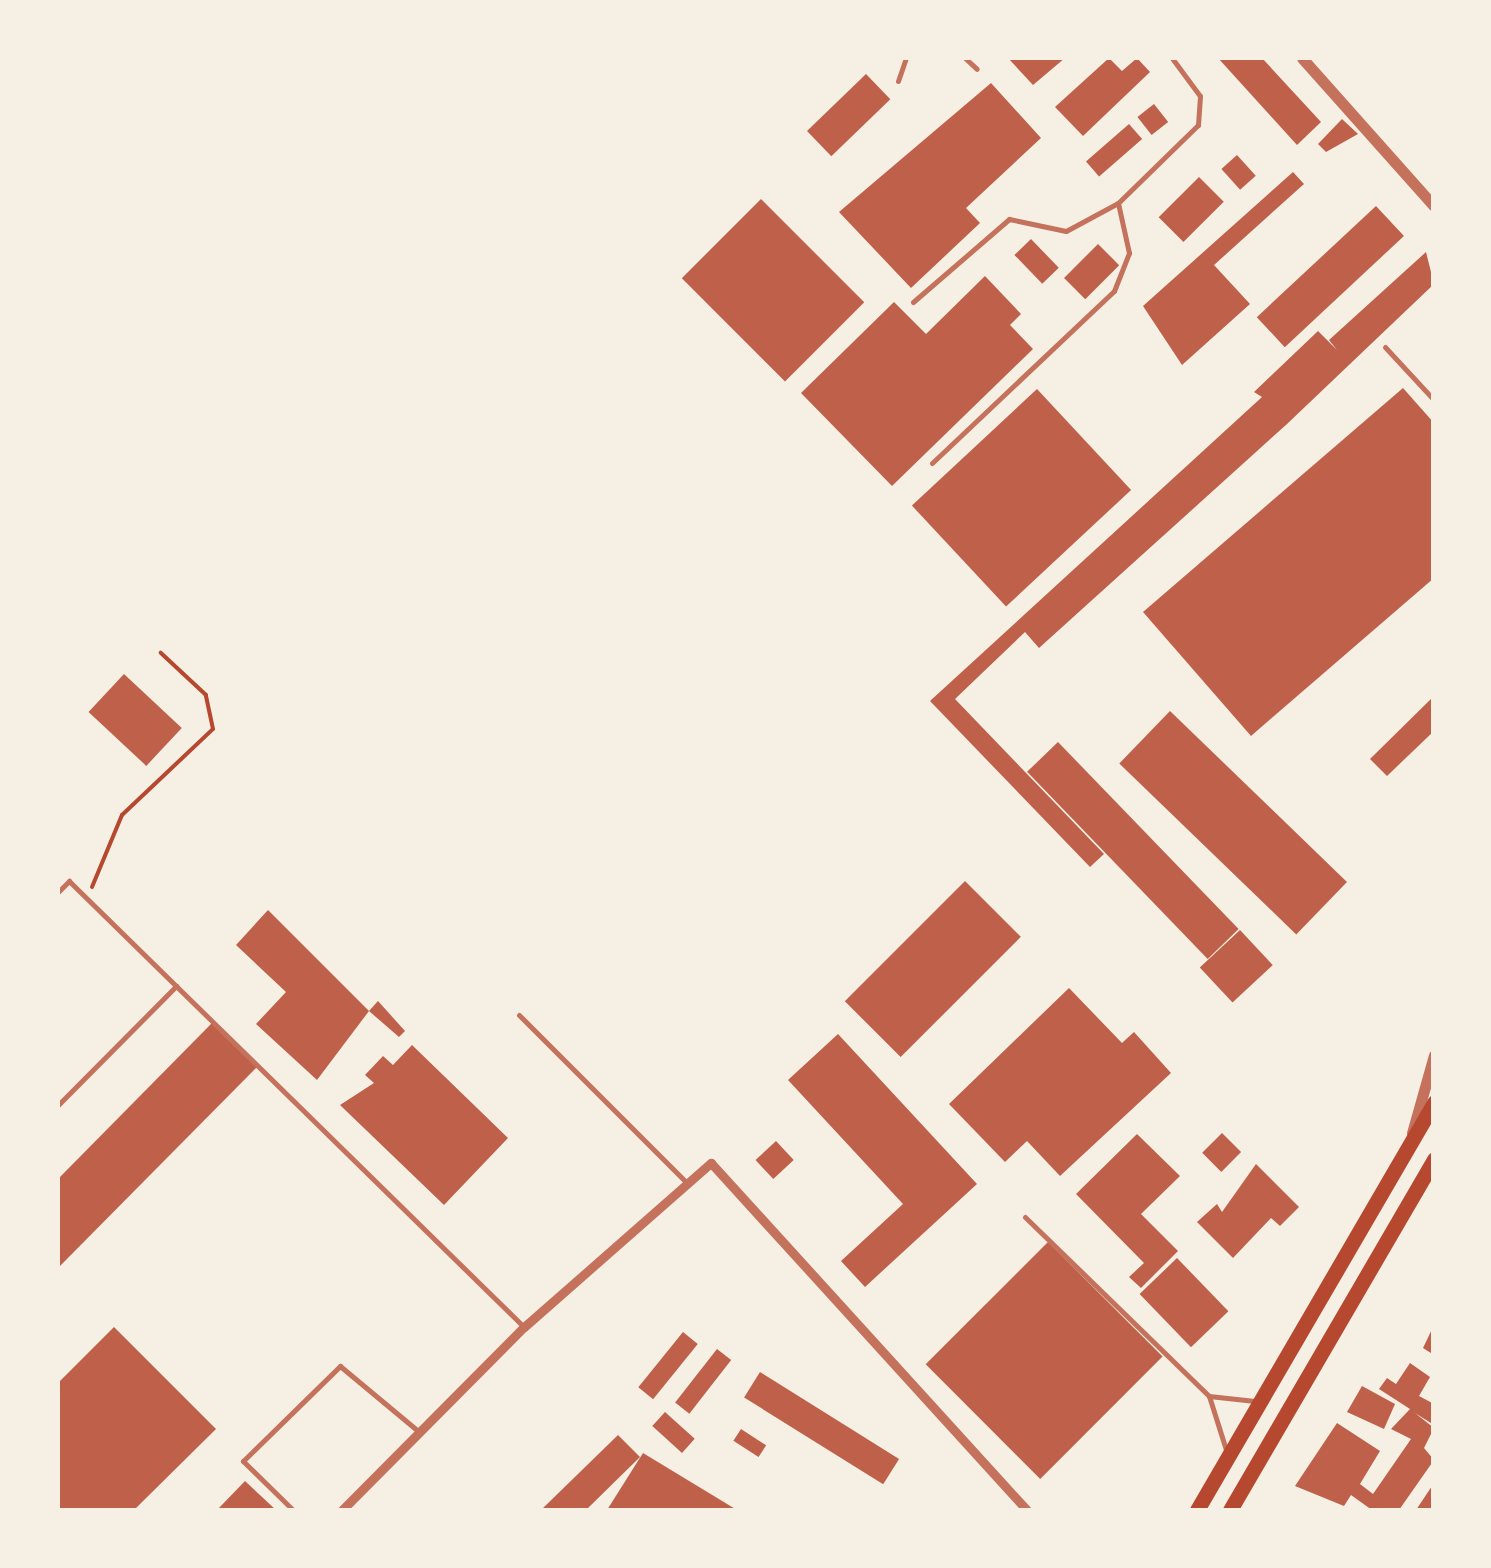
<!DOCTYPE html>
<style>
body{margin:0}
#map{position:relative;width:1491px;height:1568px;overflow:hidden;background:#f6efe4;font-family:Georgia,serif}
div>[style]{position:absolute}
.building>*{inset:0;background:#bf614a;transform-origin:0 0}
.path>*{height:4px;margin:-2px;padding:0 2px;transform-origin:2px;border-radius:2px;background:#b5482f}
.service>*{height:5px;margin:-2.5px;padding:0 2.5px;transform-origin:2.5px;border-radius:2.5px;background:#c5725c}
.minor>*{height:9px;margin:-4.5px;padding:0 4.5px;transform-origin:4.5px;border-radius:4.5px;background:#c5725c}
.tertiary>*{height:11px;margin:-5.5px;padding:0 5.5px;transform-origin:5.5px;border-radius:5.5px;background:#c5725c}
.primary>*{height:15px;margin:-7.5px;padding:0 7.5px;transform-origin:7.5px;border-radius:7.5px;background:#b5482f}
span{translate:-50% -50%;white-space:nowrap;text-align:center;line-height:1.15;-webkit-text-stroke:10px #f6efe4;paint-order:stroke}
.frame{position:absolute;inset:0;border:60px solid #f6efe4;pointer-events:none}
</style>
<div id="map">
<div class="building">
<i style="clip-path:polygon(1008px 58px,1065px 58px,1033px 85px)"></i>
<i style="clip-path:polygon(1109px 58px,1122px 71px,1137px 58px,1150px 72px,1083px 136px,1055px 107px)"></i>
<i style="clip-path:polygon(1218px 58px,1262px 58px,1321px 122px,1297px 145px)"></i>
<i style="left:866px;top:74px;width:35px;height:82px;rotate:46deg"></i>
<i style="clip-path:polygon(991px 83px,1041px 138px,966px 208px,980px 223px,911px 288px,839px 212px)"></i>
<i style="left:1154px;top:104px;width:23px;height:21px;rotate:52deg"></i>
<i style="clip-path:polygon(1342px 119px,1358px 134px,1326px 152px,1318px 144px)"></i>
<i style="left:1129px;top:124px;width:20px;height:57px;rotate:49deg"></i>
<i style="left:1237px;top:155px;width:28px;height:21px;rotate:48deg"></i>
<i style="clip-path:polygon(1293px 172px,1304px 184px,1214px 265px,1250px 304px,1182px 365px,1143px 306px)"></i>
<i style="left:1199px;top:177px;width:35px;height:57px;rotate:45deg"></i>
<i style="left:761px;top:199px;width:146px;height:112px;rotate:45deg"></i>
<i style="left:1376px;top:206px;width:41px;height:163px;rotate:47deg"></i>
<i style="left:1031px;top:239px;width:40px;height:23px;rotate:46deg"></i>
<i style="left:1098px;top:244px;width:30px;height:48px;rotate:45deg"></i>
<i style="clip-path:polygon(1426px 252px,1434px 284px,1287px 424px,1039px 648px,1025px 632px,955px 699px,1104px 854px,1090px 867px,930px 701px,1262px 397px,1254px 392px,1318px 331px,1337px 350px,1329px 340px)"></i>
<i style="clip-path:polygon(985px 276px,1021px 314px,1010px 325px,1033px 349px,892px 486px,801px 393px,894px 302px,926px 334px)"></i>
<i style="clip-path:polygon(1403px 388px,1434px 423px,1434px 578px,1251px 736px,1143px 612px)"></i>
<i style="left:1037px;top:389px;width:138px;height:171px;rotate:47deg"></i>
<i style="left:124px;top:674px;width:79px;height:52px;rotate:43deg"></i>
<i style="clip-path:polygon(1434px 696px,1434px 731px,1387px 776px,1370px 759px)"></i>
<i style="left:1170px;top:711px;width:246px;height:73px;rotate:44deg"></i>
<i style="left:1058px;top:742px;width:260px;height:43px;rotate:46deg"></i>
<i style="left:965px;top:881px;width:79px;height:170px;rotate:45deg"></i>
<i style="clip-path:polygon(268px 910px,369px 1011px,317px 1080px,256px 1024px,286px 992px,236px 945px)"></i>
<i style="left:1240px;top:930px;width:48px;height:55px;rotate:47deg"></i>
<i style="clip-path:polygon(1069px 988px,1122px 1043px,1134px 1032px,1171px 1073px,1060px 1176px,1027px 1141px,1005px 1162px,949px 1104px)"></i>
<i style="clip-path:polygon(378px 1001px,405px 1031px,399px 1037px,369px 1011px)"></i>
<i style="clip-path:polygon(212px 1023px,257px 1067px,58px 1268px,58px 1179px)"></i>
<i style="clip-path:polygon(838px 1034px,977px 1184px,865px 1287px,841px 1261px,903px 1204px,788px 1080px)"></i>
<i style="clip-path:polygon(412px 1045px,508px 1138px,444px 1205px,340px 1105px,374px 1083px,365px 1075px,383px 1056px,393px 1065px)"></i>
<i style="left:1222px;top:1133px;width:27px;height:28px;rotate:45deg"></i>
<i style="clip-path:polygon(1137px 1134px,1180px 1176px,1141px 1214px,1178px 1251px,1141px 1288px,1129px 1277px,1144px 1263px,1076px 1194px)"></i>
<i style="left:776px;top:1141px;width:26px;height:28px;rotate:47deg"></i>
<i style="clip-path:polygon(1256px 1164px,1299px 1207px,1280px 1226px,1271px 1218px,1233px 1258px,1197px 1222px,1217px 1204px,1222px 1212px)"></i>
<i style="left:1048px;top:1242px;width:162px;height:173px;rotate:45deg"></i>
<i style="left:1177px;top:1258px;width:74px;height:52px;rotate:46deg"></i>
<i style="clip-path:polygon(1434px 1325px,1434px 1355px,1423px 1348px)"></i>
<i style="clip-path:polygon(114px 1327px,216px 1429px,134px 1510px,58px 1510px,58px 1383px)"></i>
<i style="left:683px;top:1332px;width:19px;height:71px;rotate:39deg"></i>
<i style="left:717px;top:1349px;width:18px;height:68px;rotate:38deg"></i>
<i style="clip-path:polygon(1410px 1363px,1430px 1377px,1419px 1396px,1434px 1404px,1434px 1425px,1415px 1413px,1434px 1428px,1424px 1448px,1434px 1460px,1399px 1510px,1372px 1510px,1351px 1495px,1344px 1506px,1295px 1486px,1337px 1423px,1380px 1451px,1360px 1484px,1373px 1494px,1411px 1439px,1391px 1429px,1410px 1409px,1379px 1389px,1387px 1378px,1396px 1384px)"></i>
<i style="left:760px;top:1372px;width:164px;height:30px;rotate:32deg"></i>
<i style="clip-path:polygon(1362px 1386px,1395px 1404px,1384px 1429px,1347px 1412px)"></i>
<i style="left:665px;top:1412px;width:40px;height:19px;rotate:42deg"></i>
<i style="left:741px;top:1429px;width:30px;height:14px;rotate:33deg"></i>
<i style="clip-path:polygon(618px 1435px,640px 1457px,586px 1510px,541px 1510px)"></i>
<i style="clip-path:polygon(643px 1453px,737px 1510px,607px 1510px)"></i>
<i style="clip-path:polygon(245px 1481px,276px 1510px,217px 1510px)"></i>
<i style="clip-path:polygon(1434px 1483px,1434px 1510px,1416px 1510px)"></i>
</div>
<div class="path">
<i style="left:92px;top:887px;width:78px;rotate:-67.4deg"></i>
<i style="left:122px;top:815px;width:125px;rotate:-43.4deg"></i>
<i style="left:213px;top:729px;width:35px;rotate:-102deg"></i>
<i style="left:206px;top:695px;width:62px;rotate:-137deg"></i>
</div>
<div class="service">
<i style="left:965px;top:58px;width:16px;rotate:43deg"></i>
<i style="left:898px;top:81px;width:24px;rotate:-71deg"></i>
<i style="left:913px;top:302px;width:127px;rotate:-40.8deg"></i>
<i style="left:1009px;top:219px;width:58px;rotate:11.9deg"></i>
<i style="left:1066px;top:231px;width:59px;rotate:-28.3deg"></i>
<i style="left:1118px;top:203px;width:112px;rotate:-44.3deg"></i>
<i style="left:1198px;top:125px;width:29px;rotate:-86deg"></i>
<i style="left:1200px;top:96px;width:47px;rotate:-126.4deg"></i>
<i style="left:1385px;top:347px;width:72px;rotate:47.2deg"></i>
<i style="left:932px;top:463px;width:250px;rotate:-43.4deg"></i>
<i style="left:1114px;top:291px;width:41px;rotate:-68.5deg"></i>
<i style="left:1129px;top:253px;width:51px;rotate:-102.4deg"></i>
<i style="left:58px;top:892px;width:16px;rotate:-45deg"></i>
<i style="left:69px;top:881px;width:636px;rotate:44.43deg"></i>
<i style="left:519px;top:1015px;width:233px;rotate:45deg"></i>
<i style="left:58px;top:1105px;width:168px;rotate:-45.2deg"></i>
<i style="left:1025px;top:1217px;width:257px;rotate:44.2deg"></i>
<i style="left:1209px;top:1396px;width:57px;rotate:72.5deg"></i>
<i style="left:1209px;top:1396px;width:46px;rotate:6.2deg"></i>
<i style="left:293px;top:1510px;width:70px;rotate:-135.6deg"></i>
<i style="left:243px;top:1461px;width:136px;rotate:-44.4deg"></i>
<i style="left:340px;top:1366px;width:102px;rotate:39.8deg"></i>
</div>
<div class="minor">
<i style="left:342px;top:1510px;width:258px;rotate:-45.2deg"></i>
<i style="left:524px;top:1327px;width:249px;rotate:-41.3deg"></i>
<i style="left:711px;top:1163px;width:469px;rotate:47.7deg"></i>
</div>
<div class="tertiary">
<i style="left:1302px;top:58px;width:198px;rotate:48.3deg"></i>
<i style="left:1412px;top:1133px;width:81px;rotate:-74.2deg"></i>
</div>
<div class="primary">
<i style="left:1197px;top:1510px;width:472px;rotate:-59.8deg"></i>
<i style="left:1230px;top:1510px;width:406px;rotate:-59.8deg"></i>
</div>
<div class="frame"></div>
</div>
